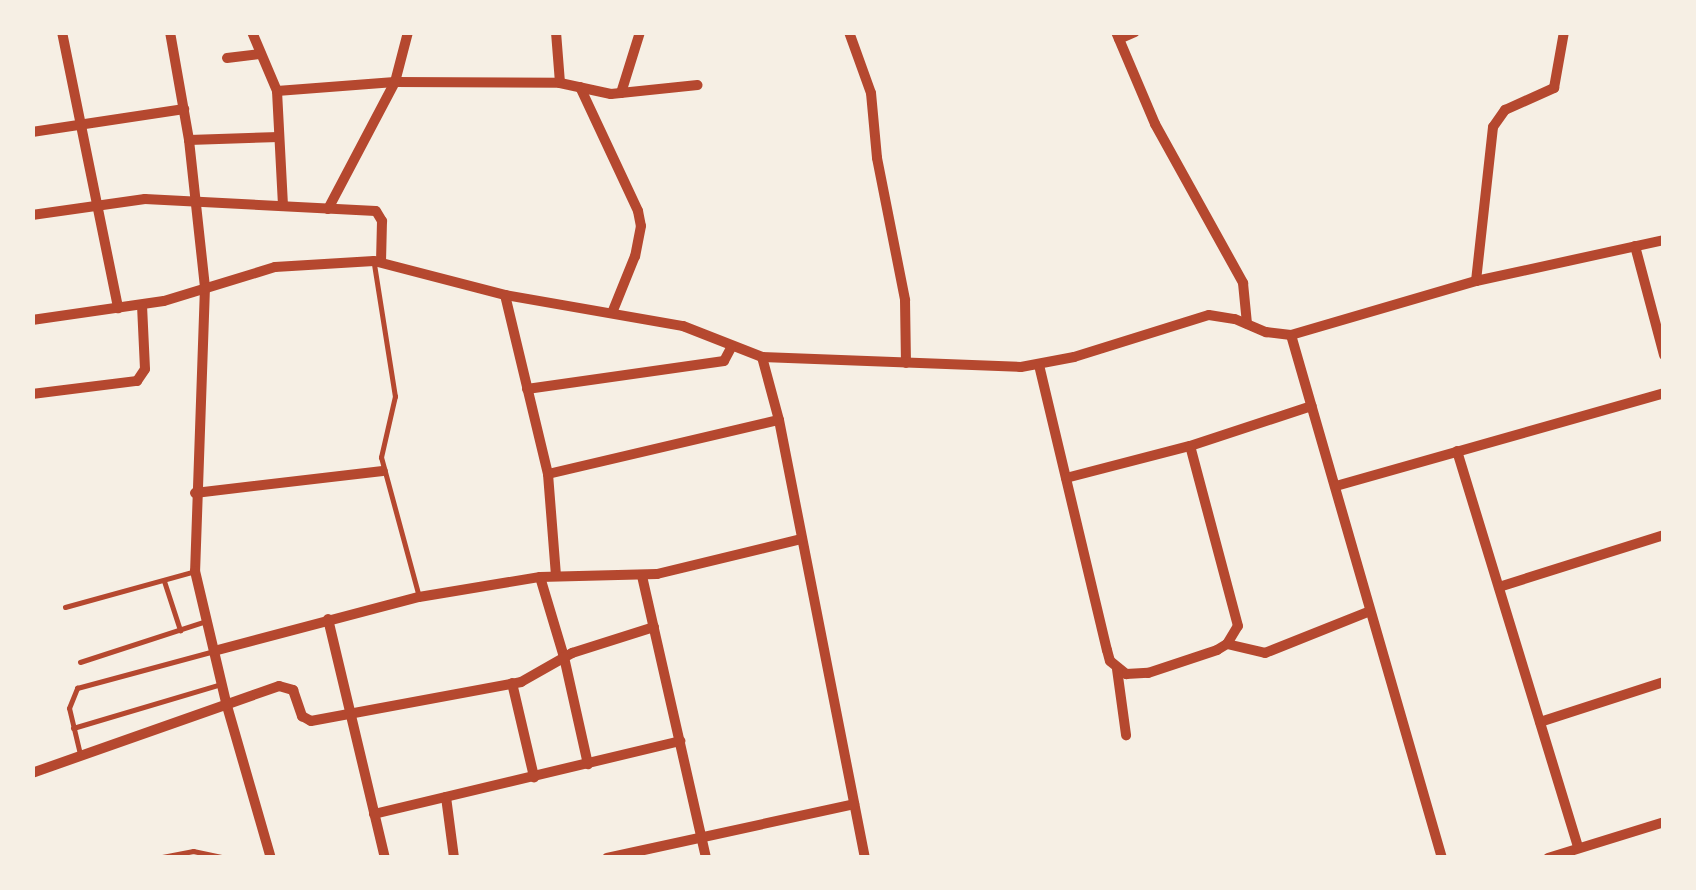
<!DOCTYPE html>
<style>
body{margin:0}
#map{position:relative;width:1696px;height:890px;overflow:hidden;background:#f6efe4;font-family:"Work Sans",sans-serif}
div>[style]{position:absolute}
.service>*{height:5px;margin:-2.5px;padding:0 2.5px;transform-origin:2.5px;border-radius:2.5px;background:#b5482f}
.minor>*{height:10px;margin:-5px;padding:0 5px;transform-origin:5px;border-radius:5px;background:#b5482f}
span{translate:-50% -50%;white-space:nowrap;text-align:center;line-height:1.15;-webkit-text-stroke:8px #f6efe4;paint-order:stroke}
.frame{position:absolute;inset:0;border:35px solid #f6efe4;pointer-events:none}
</style>
<div id="map">
<div class="service">
<i style="left:374px;top:264px;width:134px;rotate:81deg"></i>
<i style="left:395px;top:396px;width:63px;rotate:102.9deg"></i>
<i style="left:381px;top:457px;width:145px;rotate:74.8deg"></i>
<i style="left:164px;top:581px;width:52px;rotate:71.9deg"></i>
<i style="left:65px;top:607px;width:132px;rotate:-15.4deg"></i>
<i style="left:80px;top:662px;width:133px;rotate:-18deg"></i>
<i style="left:73px;top:728px;width:155px;rotate:-16.5deg"></i>
<i style="left:80px;top:754px;width:47px;rotate:-103.4deg"></i>
<i style="left:69px;top:708px;width:22px;rotate:-68deg"></i>
<i style="left:77px;top:688px;width:142px;rotate:-15.1deg"></i>
<i style="left:157px;top:858px;width:37px;rotate:-11deg"></i>
<i style="left:193px;top:851px;width:35px;rotate:12deg"></i>
</div>
<div class="minor">
<i style="left:62px;top:32px;width:282px;rotate:78.5deg"></i>
<i style="left:170px;top:32px;width:110px;rotate:80deg"></i>
<i style="left:189px;top:140px;width:148px;rotate:83.8deg"></i>
<i style="left:205px;top:287px;width:284px;rotate:92deg"></i>
<i style="left:195px;top:571px;width:139px;rotate:76.7deg"></i>
<i style="left:227px;top:706px;width:158px;rotate:73.9deg"></i>
<i style="left:252px;top:32px;width:64px;rotate:67deg"></i>
<i style="left:277px;top:91px;width:114px;rotate:87deg"></i>
<i style="left:556px;top:32px;width:51px;rotate:85.5deg"></i>
<i style="left:849px;top:32px;width:65px;rotate:70.2deg"></i>
<i style="left:871px;top:93px;width:65px;rotate:84.7deg"></i>
<i style="left:877px;top:158px;width:145px;rotate:78.8deg"></i>
<i style="left:905px;top:300px;width:63px;rotate:89.1deg"></i>
<i style="left:1116px;top:32px;width:100px;rotate:67deg"></i>
<i style="left:1155px;top:124px;width:182px;rotate:61deg"></i>
<i style="left:1243px;top:283px;width:41px;rotate:84.4deg"></i>
<i style="left:1119px;top:39px;width:17px;rotate:-24deg"></i>
<i style="left:227px;top:58px;width:34px;rotate:-7deg"></i>
<i style="left:580px;top:87px;width:137px;rotate:64.9deg"></i>
<i style="left:638px;top:211px;width:15px;rotate:79deg"></i>
<i style="left:641px;top:226px;width:31px;rotate:101deg"></i>
<i style="left:635px;top:256px;width:61px;rotate:112deg"></i>
<i style="left:277px;top:91px;width:118px;rotate:-4.4deg"></i>
<i style="left:395px;top:82px;width:165px;rotate:0.3deg"></i>
<i style="left:560px;top:83px;width:52px;rotate:12.2deg"></i>
<i style="left:611px;top:94px;width:87px;rotate:-5.9deg"></i>
<i style="left:621px;top:93px;width:64px;rotate:-72.7deg"></i>
<i style="left:32px;top:132px;width:154px;rotate:-8.6deg"></i>
<i style="left:189px;top:140px;width:90px;rotate:-1.9deg"></i>
<i style="left:328px;top:209px;width:144px;rotate:-62.2deg"></i>
<i style="left:395px;top:82px;width:52px;rotate:-75.4deg"></i>
<i style="left:32px;top:215px;width:114px;rotate:-8.1deg"></i>
<i style="left:145px;top:199px;width:231px;rotate:3deg"></i>
<i style="left:376px;top:211px;width:12px;rotate:59deg"></i>
<i style="left:382px;top:221px;width:41px;rotate:91.4deg"></i>
<i style="left:1635px;top:246px;width:113px;rotate:75.1deg"></i>
<i style="left:1476px;top:281px;width:155px;rotate:-83.7deg"></i>
<i style="left:1493px;top:127px;width:21px;rotate:-55deg"></i>
<i style="left:1505px;top:110px;width:54px;rotate:-24.2deg"></i>
<i style="left:1554px;top:88px;width:57px;rotate:-79.9deg"></i>
<i style="left:505px;top:295px;width:184px;rotate:76.5deg"></i>
<i style="left:548px;top:474px;width:101px;rotate:85.5deg"></i>
<i style="left:32px;top:320px;width:133px;rotate:-8.2deg"></i>
<i style="left:164px;top:301px;width:116px;rotate:-17deg"></i>
<i style="left:275px;top:267px;width:99px;rotate:-3.5deg"></i>
<i style="left:374px;top:261px;width:135px;rotate:14.5deg"></i>
<i style="left:505px;top:295px;width:181px;rotate:9.9deg"></i>
<i style="left:683px;top:326px;width:85px;rotate:21.4deg"></i>
<i style="left:762px;top:357px;width:259px;rotate:2.2deg"></i>
<i style="left:1021px;top:367px;width:54px;rotate:-10.7deg"></i>
<i style="left:1074px;top:357px;width:141px;rotate:-17.3deg"></i>
<i style="left:1209px;top:315px;width:26px;rotate:9deg"></i>
<i style="left:1235px;top:319px;width:34px;rotate:23deg"></i>
<i style="left:1266px;top:332px;width:25px;rotate:7deg"></i>
<i style="left:1291px;top:335px;width:193px;rotate:-16.3deg"></i>
<i style="left:1476px;top:281px;width:192px;rotate:-12.3deg"></i>
<i style="left:1291px;top:335px;width:544px;rotate:73.9deg"></i>
<i style="left:762px;top:357px;width:65px;rotate:74.9deg"></i>
<i style="left:779px;top:420px;width:446px;rotate:78.9deg"></i>
<i style="left:1039px;top:365px;width:293px;rotate:76.6deg"></i>
<i style="left:1107px;top:650px;width:11px;rotate:75deg"></i>
<i style="left:1110px;top:661px;width:21px;rotate:39deg"></i>
<i style="left:1126px;top:674px;width:22px;rotate:-3deg"></i>
<i style="left:1148px;top:673px;width:73px;rotate:-18.4deg"></i>
<i style="left:1217px;top:650px;width:12px;rotate:-31deg"></i>
<i style="left:1227px;top:644px;width:21px;rotate:-59deg"></i>
<i style="left:1238px;top:626px;width:186px;rotate:-104.9deg"></i>
<i style="left:527px;top:389px;width:199px;rotate:-8.1deg"></i>
<i style="left:724px;top:361px;width:15px;rotate:-62deg"></i>
<i style="left:32px;top:394px;width:106px;rotate:-7.1deg"></i>
<i style="left:137px;top:381px;width:14px;rotate:-56deg"></i>
<i style="left:145px;top:369px;width:63px;rotate:-92.7deg"></i>
<i style="left:1457px;top:451px;width:415px;rotate:73deg"></i>
<i style="left:548px;top:474px;width:237px;rotate:-13.2deg"></i>
<i style="left:1066px;top:478px;width:128px;rotate:-14.5deg"></i>
<i style="left:1190px;top:446px;width:128px;rotate:-18.2deg"></i>
<i style="left:1336px;top:486px;width:341px;rotate:-15.8deg"></i>
<i style="left:195px;top:493px;width:189px;rotate:-6.7deg"></i>
<i style="left:642px;top:576px;width:289px;rotate:77.2deg"></i>
<i style="left:540px;top:577px;width:84px;rotate:73.3deg"></i>
<i style="left:564px;top:657px;width:110px;rotate:77.4deg"></i>
<i style="left:1499px;top:587px;width:173px;rotate:-17.5deg"></i>
<i style="left:328px;top:619px;width:246px;rotate:76.6deg"></i>
<i style="left:1227px;top:644px;width:39px;rotate:13deg"></i>
<i style="left:1265px;top:653px;width:113px;rotate:-21.8deg"></i>
<i style="left:214px;top:651px;width:212px;rotate:-14.8deg"></i>
<i style="left:419px;top:597px;width:123px;rotate:-9.4deg"></i>
<i style="left:540px;top:577px;width:117px;rotate:-1.5deg"></i>
<i style="left:657px;top:574px;width:149px;rotate:-13.6deg"></i>
<i style="left:1117px;top:669px;width:67px;rotate:82.2deg"></i>
<i style="left:512px;top:683px;width:97px;rotate:76.8deg"></i>
<i style="left:1540px;top:722px;width:130px;rotate:-17.9deg"></i>
<i style="left:32px;top:773px;width:262px;rotate:-19.4deg"></i>
<i style="left:279px;top:686px;width:15px;rotate:16deg"></i>
<i style="left:293px;top:690px;width:28px;rotate:71deg"></i>
<i style="left:302px;top:716px;width:10px;rotate:29deg"></i>
<i style="left:311px;top:721px;width:214px;rotate:-10.5deg"></i>
<i style="left:521px;top:682px;width:59px;rotate:-29.6deg"></i>
<i style="left:572px;top:653px;width:86px;rotate:-17.6deg"></i>
<i style="left:446px;top:797px;width:62px;rotate:82.5deg"></i>
<i style="left:374px;top:814px;width:315px;rotate:-13.4deg"></i>
<i style="left:607px;top:858px;width:253px;rotate:-12.3deg"></i>
<i style="left:1548px;top:858px;width:121px;rotate:-17.2deg"></i>
</div>
<div class="frame"></div>
</div>
